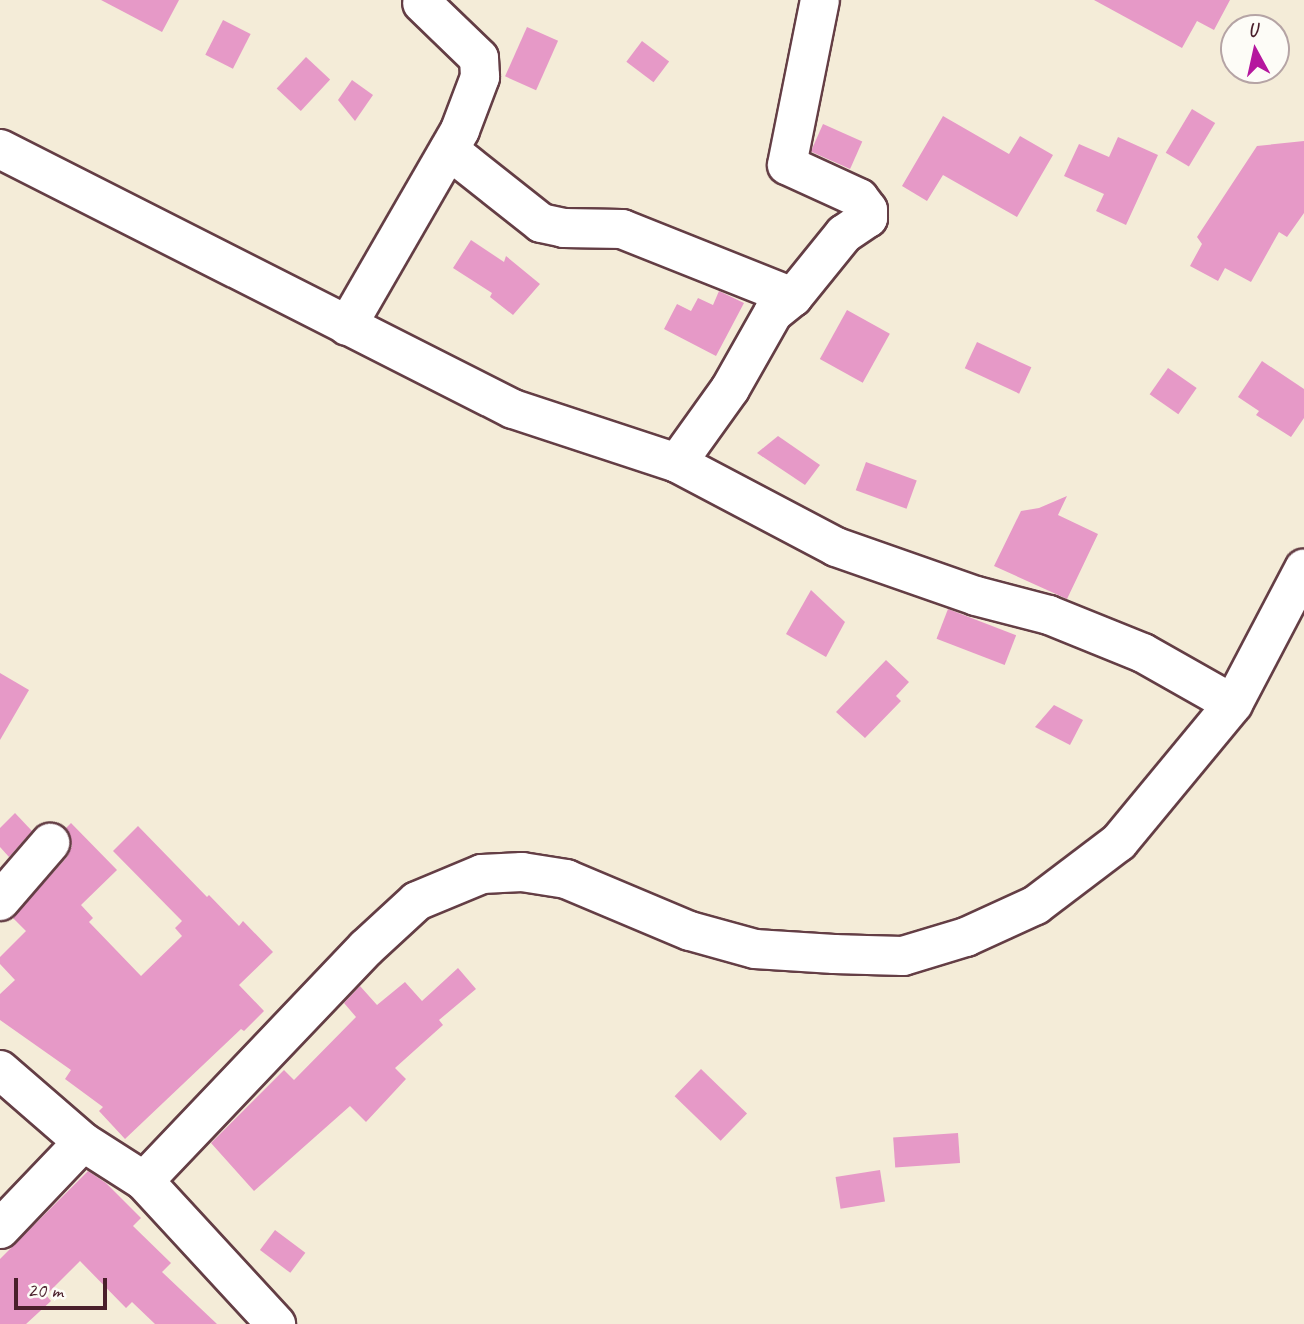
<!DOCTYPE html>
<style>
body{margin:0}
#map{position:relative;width:1304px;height:1324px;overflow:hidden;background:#f4ecd8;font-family:Caveat,sans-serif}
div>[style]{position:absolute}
.building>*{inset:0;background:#e699c7;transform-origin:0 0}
.roads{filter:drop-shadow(2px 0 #643e45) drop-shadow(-2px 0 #643e45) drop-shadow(0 2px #643e45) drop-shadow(0 -2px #643e45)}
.minor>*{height:38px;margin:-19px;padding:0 19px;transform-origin:19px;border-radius:19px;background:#fff}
span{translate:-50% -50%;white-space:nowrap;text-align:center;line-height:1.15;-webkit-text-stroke:7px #fdfcf7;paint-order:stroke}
.north{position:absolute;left:1220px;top:14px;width:70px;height:70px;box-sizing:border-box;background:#fdfcf7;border:2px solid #b5a4a5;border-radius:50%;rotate:352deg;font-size:19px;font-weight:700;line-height:28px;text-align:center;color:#4a1f2b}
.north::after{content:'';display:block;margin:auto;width:24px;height:32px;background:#b5179e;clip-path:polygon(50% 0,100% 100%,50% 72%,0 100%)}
.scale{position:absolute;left:14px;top:1278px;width:93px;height:32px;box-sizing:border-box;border:4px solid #4a1f2b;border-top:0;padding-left:9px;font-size:21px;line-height:24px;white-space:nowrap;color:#4a1f2b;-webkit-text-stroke:5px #fdfcf7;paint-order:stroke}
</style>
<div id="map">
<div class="building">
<i style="clip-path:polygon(101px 0,179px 0,162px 32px)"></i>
<i style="clip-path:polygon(1094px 0,1230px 0,1214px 30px,1197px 21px,1182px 48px)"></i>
<i style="left:223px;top:20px;width:31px;height:39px;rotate:27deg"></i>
<i style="left:527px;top:27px;width:34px;height:54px;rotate:24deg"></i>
<i style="left:642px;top:41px;width:34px;height:26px;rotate:37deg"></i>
<i style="left:306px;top:57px;width:33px;height:43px;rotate:43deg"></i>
<i style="clip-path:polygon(352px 80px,373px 95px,355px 121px,338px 100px)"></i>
<i style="left:1192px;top:109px;width:27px;height:51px;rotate:31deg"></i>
<i style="clip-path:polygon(943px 116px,1009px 154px,1020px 136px,1053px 155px,1017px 217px,943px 175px,927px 201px,902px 186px)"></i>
<i style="left:823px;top:124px;width:43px;height:30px;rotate:24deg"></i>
<i style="clip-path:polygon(1118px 137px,1158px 155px,1126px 225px,1096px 211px,1104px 194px,1064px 176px,1079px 144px,1109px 157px)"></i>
<i style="clip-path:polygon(1304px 141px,1304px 213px,1287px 237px,1279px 232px,1251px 282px,1225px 268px,1218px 281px,1190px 266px,1202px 244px,1197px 237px,1257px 146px)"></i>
<i style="clip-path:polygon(471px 240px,504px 262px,506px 256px,540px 284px,513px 315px,490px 297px,492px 293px,453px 268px)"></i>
<i style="clip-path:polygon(719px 291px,744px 303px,716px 356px,664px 329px,677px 304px,691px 311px,698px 298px,713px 305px)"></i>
<i style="left:847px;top:310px;width:49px;height:56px;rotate:29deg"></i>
<i style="left:977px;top:342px;width:60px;height:29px;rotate:25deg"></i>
<i style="clip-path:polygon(1262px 361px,1304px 389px,1304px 418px,1291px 437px,1256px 415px,1259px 411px,1238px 397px)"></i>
<i style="left:1168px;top:368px;width:35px;height:32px;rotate:35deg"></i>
<i style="clip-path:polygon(778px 436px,820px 465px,805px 485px,757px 453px)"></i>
<i style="left:866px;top:462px;width:54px;height:30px;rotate:20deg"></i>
<i style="clip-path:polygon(1067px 496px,1058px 515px,1098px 534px,1067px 599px,994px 566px,1021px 511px,1039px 508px)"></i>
<i style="clip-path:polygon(811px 590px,845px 622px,826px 657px,786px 634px)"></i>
<i style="left:948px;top:609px;width:73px;height:32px;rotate:21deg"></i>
<i style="clip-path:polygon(886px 660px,909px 682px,896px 696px,901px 701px,865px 738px,836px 712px)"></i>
<i style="clip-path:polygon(0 673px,29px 690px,0 740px)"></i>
<i style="clip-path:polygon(1054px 705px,1083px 720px,1070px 745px,1035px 727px)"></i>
<i style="clip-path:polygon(15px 813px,32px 831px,9px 857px,0 847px,0 828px)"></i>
<i style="clip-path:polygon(71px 823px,117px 870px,81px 905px,93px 918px,89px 922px,141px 976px,182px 936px,175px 928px,182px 921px,113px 851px,138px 826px,207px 897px,209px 895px,239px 926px,243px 921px,273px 952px,239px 985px,264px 1011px,244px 1031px,241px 1029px,125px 1139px,99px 1111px,103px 1107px,65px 1079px,71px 1070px,0 1020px,0 994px,15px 980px,0 964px,0 957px,26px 931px,13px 918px,67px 857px,72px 846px,66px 828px)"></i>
<i style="clip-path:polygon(458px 968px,476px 989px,439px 1020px,443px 1025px,395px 1068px,406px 1079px,366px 1122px,350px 1106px,254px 1191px,211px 1143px,284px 1070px,294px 1080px,356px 1017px,344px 1003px,360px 986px,377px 1005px,405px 982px,422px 1001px)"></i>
<i style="left:701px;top:1069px;width:64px;height:38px;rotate:44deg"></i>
<i style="left:958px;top:1133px;width:30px;height:65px;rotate:86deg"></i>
<i style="left:880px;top:1170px;width:32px;height:45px;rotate:81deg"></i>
<i style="clip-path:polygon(88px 1171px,106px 1183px,141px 1218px,133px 1226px,171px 1263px,162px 1272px,217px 1324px,155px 1324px,132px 1302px,126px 1308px,80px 1261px,46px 1295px,51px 1301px,26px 1324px,0 1324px,0 1259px)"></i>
<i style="left:275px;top:1230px;width:38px;height:25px;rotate:37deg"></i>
</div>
<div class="roads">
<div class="minor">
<i style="left:0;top:149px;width:575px;rotate:26.88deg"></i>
<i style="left:513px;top:409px;width:173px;rotate:18.2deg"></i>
<i style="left:677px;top:463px;width:180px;rotate:27.8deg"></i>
<i style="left:836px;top:547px;width:148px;rotate:19.3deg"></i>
<i style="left:976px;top:596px;width:75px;rotate:14.6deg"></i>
<i style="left:1049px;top:615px;width:101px;rotate:22deg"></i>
<i style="left:1143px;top:653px;width:103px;rotate:29.5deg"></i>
<i style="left:449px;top:150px;width:117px;rotate:38.4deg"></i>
<i style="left:541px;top:223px;width:24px;rotate:12deg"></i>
<i style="left:564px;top:228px;width:58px;rotate:1deg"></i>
<i style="left:622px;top:229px;width:184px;rotate:21.7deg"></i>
<i style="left:347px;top:326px;width:226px;rotate:-60deg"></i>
<i style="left:460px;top:130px;width:57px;rotate:-69.3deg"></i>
<i style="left:480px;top:77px;width:19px;rotate:-93deg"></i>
<i style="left:479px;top:58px;width:79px;rotate:-136deg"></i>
<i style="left:677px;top:463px;width:91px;rotate:-54.4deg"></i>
<i style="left:730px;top:389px;width:87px;rotate:-60.5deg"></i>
<i style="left:773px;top:313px;width:26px;rotate:-39deg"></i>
<i style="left:793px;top:297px;width:81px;rotate:-51deg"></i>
<i style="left:844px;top:234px;width:29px;rotate:-34deg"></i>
<i style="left:868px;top:218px;width:8px;rotate:-90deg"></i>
<i style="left:868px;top:210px;width:15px;rotate:-127deg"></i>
<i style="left:859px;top:198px;width:79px;rotate:-155.4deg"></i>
<i style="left:787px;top:165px;width:168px;rotate:-78.7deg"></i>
<i style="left:0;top:901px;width:77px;rotate:-49.2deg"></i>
<i style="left:0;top:1070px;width:110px;rotate:40.9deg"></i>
<i style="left:83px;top:1142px;width:72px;rotate:32.6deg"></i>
<i style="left:144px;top:1181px;width:195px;rotate:47.3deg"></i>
<i style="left:144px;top:1181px;width:322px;rotate:-46.4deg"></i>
<i style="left:366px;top:948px;width:69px;rotate:-42.7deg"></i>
<i style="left:417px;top:901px;width:70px;rotate:-22.6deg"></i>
<i style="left:482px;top:874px;width:40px;rotate:-2.9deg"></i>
<i style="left:522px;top:872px;width:45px;rotate:9deg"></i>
<i style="left:566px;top:879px;width:134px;rotate:22.8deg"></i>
<i style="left:690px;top:931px;width:67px;rotate:15.5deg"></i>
<i style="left:755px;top:949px;width:79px;rotate:3.6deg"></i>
<i style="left:834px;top:954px;width:69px;rotate:1.7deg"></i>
<i style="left:903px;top:956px;width:66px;rotate:-16.8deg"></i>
<i style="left:966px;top:937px;width:77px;rotate:-24.6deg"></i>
<i style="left:1036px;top:905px;width:104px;rotate:-37.2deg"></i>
<i style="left:1119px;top:842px;width:179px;rotate:-50.4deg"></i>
<i style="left:1233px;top:704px;width:153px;rotate:-62.3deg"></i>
<i style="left:0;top:1229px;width:120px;rotate:-46.3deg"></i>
</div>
</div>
<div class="north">U</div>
<div class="scale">20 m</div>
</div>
